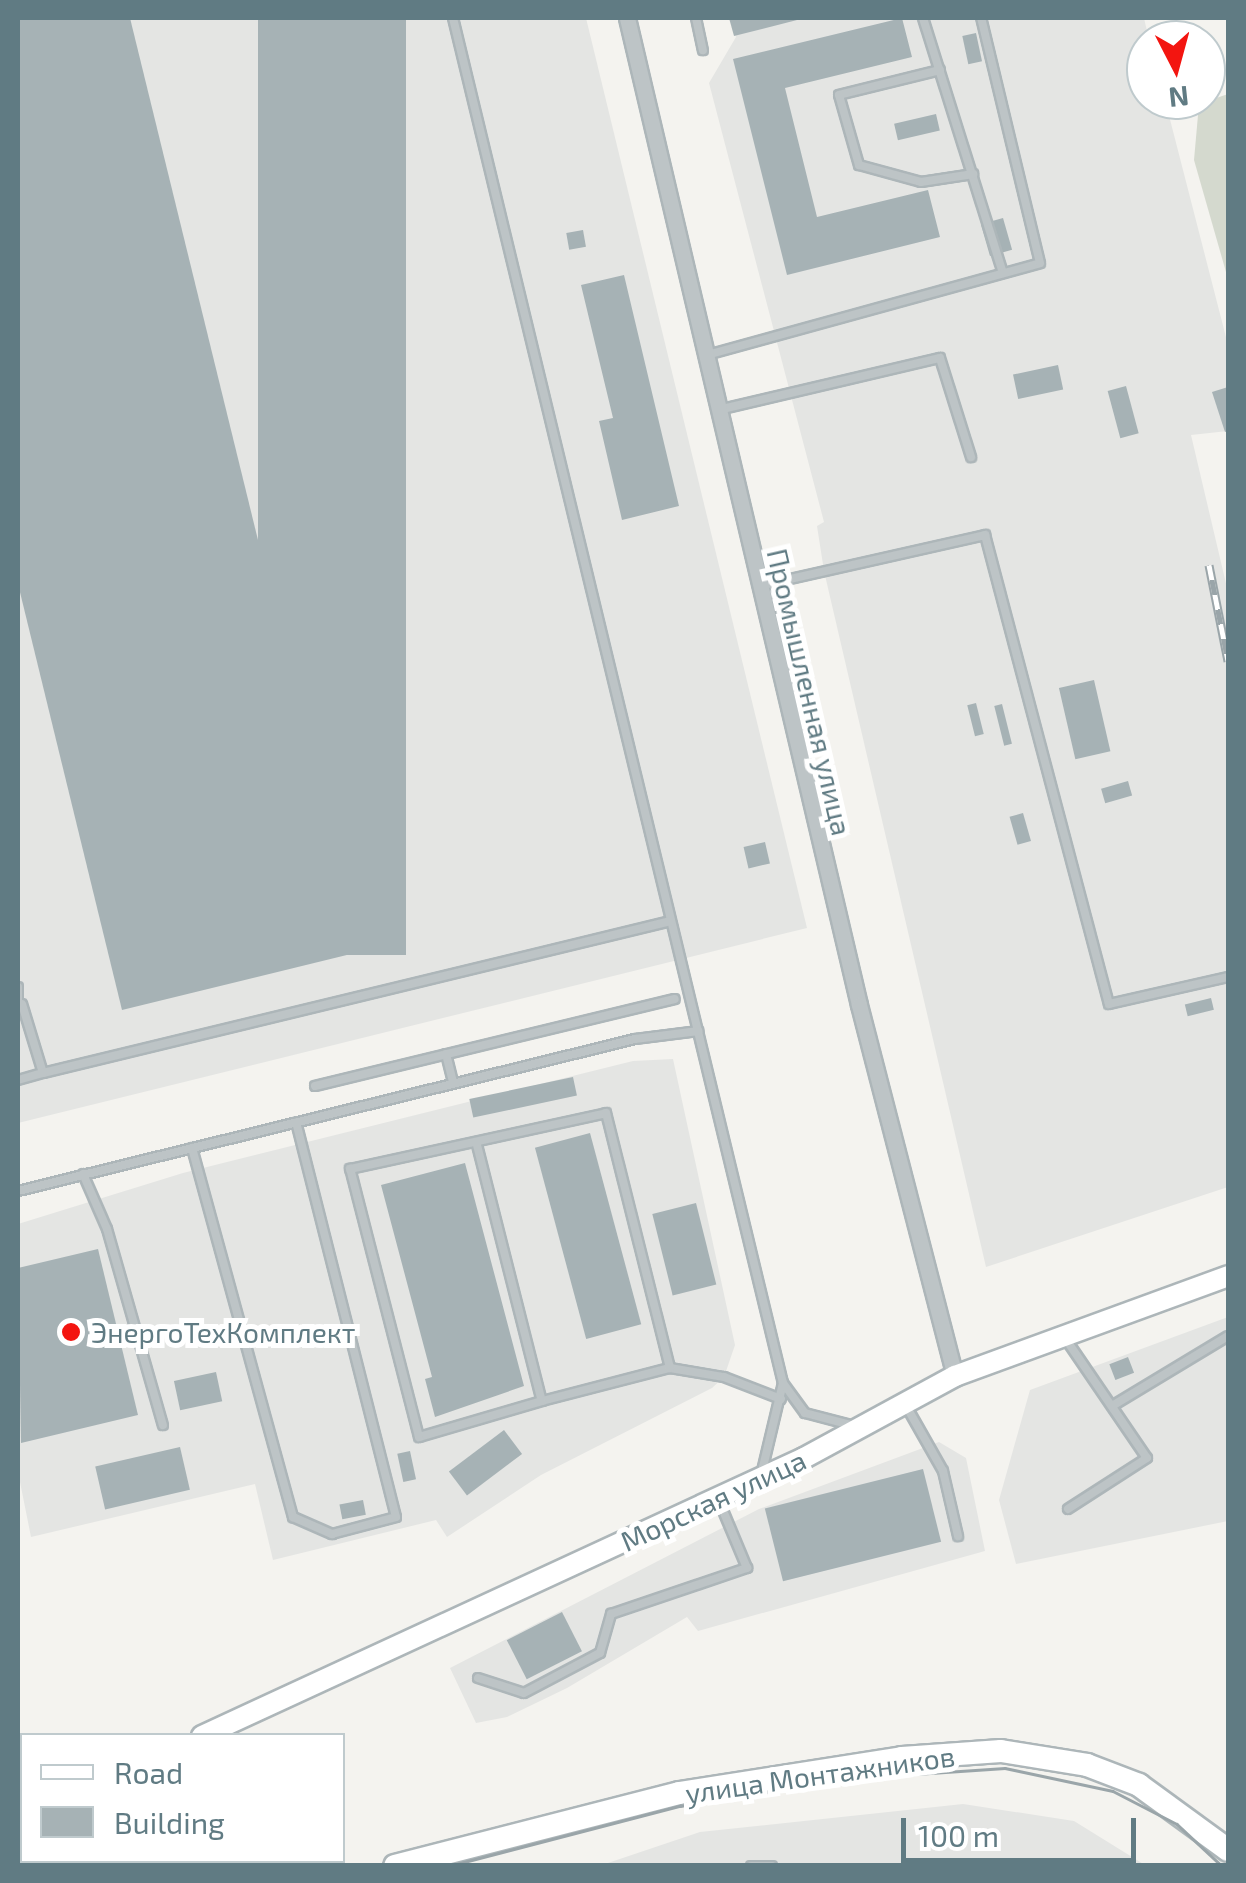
<!DOCTYPE html>
<meta charset="utf-8">
<style>
body{margin:0}
#map{position:relative;width:1246px;height:1883px;overflow:hidden;background:#f4f3ef;font-family:"Exo 2",sans-serif}
div>[style]{position:absolute}
.built>*{inset:0;background:#e4e5e3}
.green>*{inset:0;background:#d4d9ce}
.building>*{inset:0;background:#a6b2b5;transform-origin:0 0}
.roads{filter:drop-shadow(2px 0 #adb6b9) drop-shadow(-2px 0 #adb6b9) drop-shadow(0 2px #adb6b9) drop-shadow(0 -2px #adb6b9)}
.lane>*{height:8px;margin:-4px;padding:0 4px;transform-origin:4px;border-radius:4px;background:#bdc4c6}
.street>*{height:15px;margin:-7.5px;padding:0 7.5px;transform-origin:7.5px;border-radius:7.5px;background:#bdc4c6}
.secondary>*{height:20px;margin:-10px;padding:0 10px;transform-origin:10px;border-radius:10px;background:#fff}
.primary>*{height:22px;margin:-11px;padding:0 11px;transform-origin:11px;border-radius:11px;background:#fff}
.tram>*{height:2.5px;margin:-1.25px;padding:0 1.25px;transform-origin:1.25px;border-radius:1.25px;background:#9aa5a9}
.rail>*{height:9px;margin-top:-4.5px;transform-origin:0;background:repeating-linear-gradient(90deg,#fff 0 15px,#9aa5a9 0 30px);box-sizing:border-box;border-block:2px solid #9aa5a9}
.dots>*{width:28px;height:28px;translate:-50% -50%;box-sizing:border-box;border:5px solid #fff;border-radius:50%}
span{translate:-50% -50%;white-space:nowrap;text-align:center;line-height:1.15;-webkit-text-stroke:10px #fff;paint-order:stroke}
.street-label{font-size:28px;color:#607b83}
.poi-label{font-size:28px;color:#607b83}
.left{translate:0 -50%;text-align:left}
.frame{position:absolute;inset:0;border:20px solid #607b83;pointer-events:none}
.legend{position:absolute;left:20px;top:1733px;width:325px;height:130px;box-sizing:border-box;background:#fff;border:2px solid #bfcacd;margin:0;padding:12px 18px;list-style:none;font-size:30px;color:#607b83}
.legend li{display:flex;align-items:center;gap:20px;height:50px}
.legend b{width:50px;border:2px solid #bfcacd}
.north{position:absolute;left:1126px;top:20px;width:100px;height:100px;box-sizing:border-box;background:#fff;border:2px solid #bfcacd;border-radius:50%;rotate:174deg;font-size:28px;font-weight:700;line-height:40px;text-align:center;color:#607b83}
.north::after{content:'';display:block;margin:auto;width:35px;height:45px;background:#f31510;clip-path:polygon(50% 0,100% 100%,50% 72%,0 100%)}
.scale{position:absolute;left:901px;top:1818px;width:235px;height:45px;box-sizing:border-box;border:5px solid #607b83;border-top:0;padding-left:12px;font-size:30px;line-height:35px;white-space:nowrap;color:#607b83;-webkit-text-stroke:8px #fff;paint-order:stroke}
</style>
<div id="map">
<div class="built">
<i style="clip-path:polygon(18px 18px,586px 18px,807px 928px,18px 1123px)"></i>
<i style="clip-path:polygon(730px 18px,1144px 18px,1149px 40px,1146px 100px,1165px 100px,1228px 345px,1228px 431px,1191px 435px,1228px 592px,1228px 1187px,986px 1267px,824px 571px,817px 526px,824px 522px,709px 83px,736px 37px)"></i>
<i style="clip-path:polygon(673px 1059px,735px 1345px,724px 1377px,712px 1388px,541px 1475px,447px 1537px,436px 1520px,273px 1560px,255px 1484px,31px 1537px,18px 1472px,18px 1224px,183px 1173px,633px 1061px)"></i>
<i style="clip-path:polygon(1228px 1317px,1228px 1521px,1016px 1564px,999px 1500px,1030px 1390px)"></i>
<i style="clip-path:polygon(939px 1442px,966px 1458px,985px 1551px,698px 1631px,687px 1617px,567px 1688px,507px 1717px,476px 1723px,450px 1668px,759px 1509px)"></i>
<i style="clip-path:polygon(963px 1804px,1074px 1821px,1145px 1865px,599px 1866px,700px 1832px)"></i>
</div>
<div class="green">
<i style="clip-path:polygon(1228px 94px,1228px 279px,1194px 160px,1199px 104px)"></i>
</div>
<div class="building">
<i style="clip-path:polygon(18px 18px,130px 18px,359px 952px,122px 1010px,18px 584px)"></i>
<i style="left:258px;top:18px;width:148px;height:937px"></i>
<i style="clip-path:polygon(729px 18px,801px 18px,801px 19px,734px 36px)"></i>
<i style="clip-path:polygon(902px 18px,912px 57px,785px 88px,817px 217px,928px 190px,940px 237px,787px 275px,733px 59px)"></i>
<i style="left:976px;top:33px;width:29px;height:14px;rotate:78deg"></i>
<i style="left:936px;top:114px;width:17px;height:43px;rotate:77deg"></i>
<i style="left:1003px;top:218px;width:33px;height:23px;rotate:74deg"></i>
<i style="left:583px;top:230px;width:17px;height:17px;rotate:80deg"></i>
<i style="clip-path:polygon(624px 275px,679px 506px,622px 520px,599px 421px,613px 418px,581px 285px)"></i>
<i style="left:1058px;top:365px;width:25px;height:46px;rotate:78deg"></i>
<i style="left:1126px;top:386px;width:49px;height:19px;rotate:75deg"></i>
<i style="clip-path:polygon(1228px 387px,1228px 431px,1225px 432px,1212px 392px)"></i>
<i style="left:1094px;top:680px;width:73px;height:36px;rotate:77deg"></i>
<i style="left:976px;top:703px;width:32px;height:9px;rotate:76deg"></i>
<i style="left:1002px;top:704px;width:41px;height:8px;rotate:76deg"></i>
<i style="left:1128px;top:781px;width:15px;height:28px;rotate:74deg"></i>
<i style="left:1023px;top:813px;width:29px;height:14px;rotate:74deg"></i>
<i style="left:765px;top:842px;width:22px;height:22px;rotate:77deg"></i>
<i style="left:1211px;top:998px;width:12px;height:27px;rotate:76deg"></i>
<i style="left:573px;top:1077px;width:19px;height:106px;rotate:78deg"></i>
<i style="left:590px;top:1133px;width:198px;height:57px;rotate:75deg"></i>
<i style="clip-path:polygon(465px 1163px,524px 1386px,435px 1417px,425px 1379px,432px 1377px,381px 1185px)"></i>
<i style="left:696px;top:1203px;width:84px;height:45px;rotate:76deg"></i>
<i style="clip-path:polygon(98px 1249px,138px 1415px,21px 1443px,18px 1268px)"></i>
<i style="left:1128px;top:1357px;width:17px;height:20px;rotate:69deg"></i>
<i style="left:216px;top:1372px;width:30px;height:43px;rotate:78deg"></i>
<i style="left:504px;top:1430px;width:30px;height:69px;rotate:53deg"></i>
<i style="left:180px;top:1447px;width:44px;height:87px;rotate:77deg"></i>
<i style="left:410px;top:1451px;width:29px;height:13px;rotate:78deg"></i>
<i style="left:923px;top:1469px;width:75px;height:163px;rotate:76deg"></i>
<i style="left:363px;top:1500px;width:15px;height:24px;rotate:79deg"></i>
<i style="left:562px;top:1612px;width:44px;height:62px;rotate:63deg"></i>
</div>
<div class="roads">
<div class="lane">
<i style="left:453px;top:18px;width:1404px;rotate:76.41deg"></i>
<i style="left:783px;top:1383px;width:90px;rotate:103.4deg"></i>
<i style="left:696px;top:18px;width:33px;rotate:78deg"></i>
<i style="left:923px;top:18px;width:267px;rotate:72.6deg"></i>
<i style="left:940px;top:70px;width:104px;rotate:166.1deg"></i>
<i style="left:839px;top:95px;width:73px;rotate:74.1deg"></i>
<i style="left:859px;top:165px;width:64px;rotate:15.3deg"></i>
<i style="left:921px;top:182px;width:53px;rotate:-8.7deg"></i>
<i style="left:707px;top:355px;width:345px;rotate:-15.4deg"></i>
<i style="left:1040px;top:263px;width:252px;rotate:-103.5deg"></i>
<i style="left:718px;top:410px;width:228px;rotate:-13.2deg"></i>
<i style="left:940px;top:358px;width:104px;rotate:72.6deg"></i>
<i style="left:759px;top:586px;width:232px;rotate:-12.7deg"></i>
<i style="left:985px;top:535px;width:485px;rotate:75.2deg"></i>
<i style="left:1109px;top:1004px;width:122px;rotate:-12.8deg"></i>
<i style="left:18px;top:987px;width:17px;rotate:90deg"></i>
<i style="left:22px;top:1004px;width:72px;rotate:73.1deg"></i>
<i style="left:43px;top:1073px;width:646px;rotate:-13.61deg"></i>
<i style="left:446px;top:1054px;width:30px;rotate:76deg"></i>
<i style="left:18px;top:1080px;width:26px;rotate:-16deg"></i>
<i style="left:315px;top:1086px;width:370px;rotate:-13.6deg"></i>
<i style="left:477px;top:1145px;width:264px;rotate:75.8deg"></i>
<i style="left:542px;top:1401px;width:132px;rotate:-14.5deg"></i>
<i style="left:670px;top:1368px;width:55px;rotate:9.5deg"></i>
<i style="left:724px;top:1377px;width:61px;rotate:21.1deg"></i>
<i style="left:192px;top:1148px;width:383px;rotate:74.7deg"></i>
<i style="left:293px;top:1517px;width:43px;rotate:23.6deg"></i>
<i style="left:332px;top:1534px;width:66px;rotate:-14.9deg"></i>
<i style="left:396px;top:1517px;width:407px;rotate:-104.2deg"></i>
<i style="left:83px;top:1174px;width:60px;rotate:66.4deg"></i>
<i style="left:107px;top:1229px;width:204px;rotate:74.1deg"></i>
<i style="left:18px;top:1191px;width:635px;rotate:-13.84deg"></i>
<i style="left:635px;top:1039px;width:64px;rotate:-7.2deg"></i>
<i style="left:1065px;top:1338px;width:145px;rotate:55.7deg"></i>
<i style="left:1147px;top:1458px;width:94px;rotate:147.2deg"></i>
<i style="left:783px;top:1383px;width:37px;rotate:54deg"></i>
<i style="left:805px;top:1413px;width:48px;rotate:14.6deg"></i>
<i style="left:542px;top:1401px;width:128px;rotate:163.7deg"></i>
<i style="left:419px;top:1437px;width:277px;rotate:-104.4deg"></i>
<i style="left:350px;top:1169px;width:262px;rotate:-12.3deg"></i>
<i style="left:606px;top:1113px;width:263px;rotate:75.9deg"></i>
<i style="left:905px;top:1404px;width:77px;rotate:60.4deg"></i>
<i style="left:943px;top:1471px;width:67px;rotate:77deg"></i>
<i style="left:1112px;top:1406px;width:135px;rotate:-31.1deg"></i>
<i style="left:478px;top:1678px;width:48px;rotate:18.1deg"></i>
<i style="left:524px;top:1693px;width:86px;rotate:-27.8deg"></i>
<i style="left:600px;top:1653px;width:41px;rotate:-74.2deg"></i>
<i style="left:611px;top:1614px;width:144px;rotate:-18.7deg"></i>
<i style="left:747px;top:1568px;width:73px;rotate:-112.7deg"></i>
<i style="left:751px;top:1866px;width:21px"></i>
</div>
<div class="street">
<i style="left:627px;top:18px;width:1014px;rotate:76.77deg"></i>
<i style="left:859px;top:1005px;width:383px;rotate:75.5deg"></i>
</div>
<div class="secondary">
<i style="left:202px;top:1736px;width:663px;rotate:-24.79deg"></i>
<i style="left:804px;top:1458px;width:172px;rotate:-28.5deg"></i>
<i style="left:955px;top:1376px;width:291px;rotate:-20.1deg"></i>
<i style="left:121px;top:1866px;width:7px;rotate:-63deg"></i>
</div>
<div class="primary">
<i style="left:395px;top:1866px;width:293px;rotate:-14.4deg"></i>
<i style="left:679px;top:1793px;width:226px;rotate:-8.9deg"></i>
<i style="left:902px;top:1758px;width:99px;rotate:-4deg"></i>
<i style="left:1001px;top:1751px;width:87px;rotate:9.2deg"></i>
<i style="left:1087px;top:1765px;width:56px;rotate:21deg"></i>
<i style="left:1139px;top:1785px;width:110px;rotate:36.1deg"></i>
</div>
</div>
<div class="tram">
<i style="left:449px;top:1866px;width:239px;rotate:-14.6deg"></i>
<i style="left:680px;top:1806px;width:178px;rotate:-9deg"></i>
<i style="left:856px;top:1778px;width:149px;rotate:-3.8deg"></i>
<i style="left:1005px;top:1768px;width:110px;rotate:12deg"></i>
<i style="left:1113px;top:1791px;width:72px;rotate:27.3deg"></i>
<i style="left:1177px;top:1824px;width:62px;rotate:43deg"></i>
</div>
<div class="rail">
<i style="left:1209px;top:565px;width:98px;rotate:78.8deg"></i>
</div>
<div class="dots">
<i style="left:71px;top:1332px;background:#f31510"></i>
</div>
<div class="street-label">
<span style="left:810px;top:692px;rotate:77deg">Промышленная улица</span>
<span style="left:713px;top:1500px;rotate:-25deg">Морская улица</span>
<span style="left:820px;top:1774px;rotate:-8deg">улица Монтажников</span>
</div>
<div class="poi-label">
<span class="left" style="left:91px;top:1332px">ЭнергоТехКомплект</span>
</div>
<div class="frame"></div>
<ul class="legend">
<li><b style="height:12px;background:#fff"></b>Road</li>
<li><b style="height:28px;background:#a6b2b5"></b>Building</li>
</ul>
<div class="north">N</div>
<div class="scale">100 m</div>
</div>
